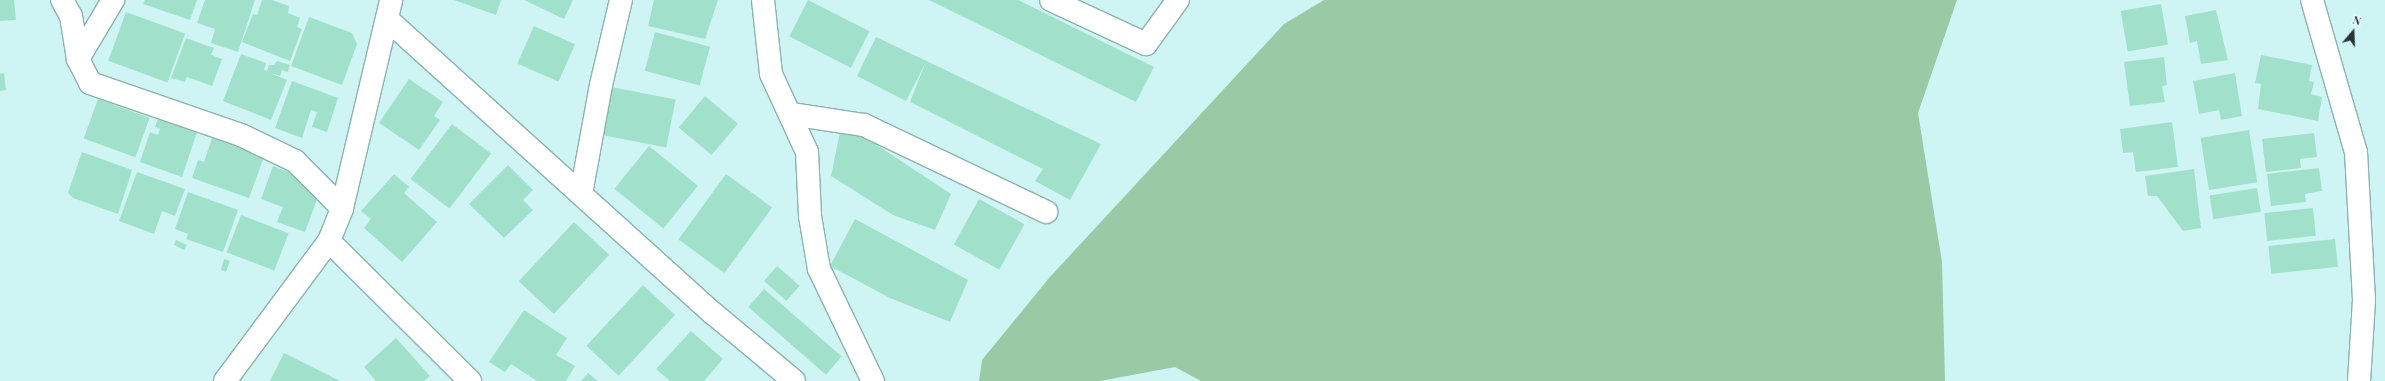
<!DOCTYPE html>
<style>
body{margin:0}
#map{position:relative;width:2385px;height:381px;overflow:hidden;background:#cef5f3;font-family:"Playfair Display",serif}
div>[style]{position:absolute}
.forest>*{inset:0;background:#9ac9a5}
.building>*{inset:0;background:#a1e1cc;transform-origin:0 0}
.roads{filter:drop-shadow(1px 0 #8db2b0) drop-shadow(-1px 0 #8db2b0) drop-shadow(0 1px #8db2b0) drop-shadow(0 -1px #8db2b0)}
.minor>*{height:22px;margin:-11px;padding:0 11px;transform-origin:11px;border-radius:11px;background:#fff}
span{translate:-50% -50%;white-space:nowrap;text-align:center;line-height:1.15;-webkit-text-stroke:3.5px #e7fefd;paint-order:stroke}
.north{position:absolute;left:2333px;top:12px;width:40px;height:40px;-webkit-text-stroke:3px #e7fefd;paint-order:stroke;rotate:19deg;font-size:11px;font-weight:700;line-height:16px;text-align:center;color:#263535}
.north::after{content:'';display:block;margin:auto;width:14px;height:18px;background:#263535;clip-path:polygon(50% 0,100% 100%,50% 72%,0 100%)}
</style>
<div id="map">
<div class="forest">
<i style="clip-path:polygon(1324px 0,1957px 0,1918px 113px,1942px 262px,1945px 381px,1201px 381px,1175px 367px,1100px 381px,979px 381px,982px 360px,1049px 278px,1284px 24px)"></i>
</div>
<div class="building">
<i style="clip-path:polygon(0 0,14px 0,16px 20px,0 21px)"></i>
<i style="clip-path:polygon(145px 0,197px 0,190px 20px,143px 4px)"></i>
<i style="clip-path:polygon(205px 0,255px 0,238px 52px,211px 43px,215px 29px,197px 23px)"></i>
<i style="clip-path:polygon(262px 0,272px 0,289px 6px,288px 13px,300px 18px,297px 27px,302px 29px,290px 61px,242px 42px,253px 14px,257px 15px)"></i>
<i style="clip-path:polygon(454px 0,501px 0,496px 15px)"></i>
<i style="clip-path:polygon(524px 0,573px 0,564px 19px)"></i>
<i style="clip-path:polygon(654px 0,718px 0,705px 39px,648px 26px)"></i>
<i style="left:808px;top:0;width:69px;height:41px;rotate:27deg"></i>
<i style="clip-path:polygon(929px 0,1018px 0,1154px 67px,1136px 102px)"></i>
<i style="left:2161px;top:4px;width:41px;height:41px;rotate:80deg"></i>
<i style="clip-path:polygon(2216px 10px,2228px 60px,2201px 64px,2197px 41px,2190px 43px,2185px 16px)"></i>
<i style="left:126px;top:12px;width:63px;height:52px;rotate:20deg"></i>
<i style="clip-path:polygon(309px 17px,352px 33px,357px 44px,342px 85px,291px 66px)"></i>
<i style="left:534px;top:26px;width:45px;height:41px;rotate:24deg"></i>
<i style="left:655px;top:32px;width:57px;height:40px;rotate:15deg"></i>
<i style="clip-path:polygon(876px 37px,1101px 144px,1070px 200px,1035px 181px,1043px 169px,910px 102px,925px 64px,906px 101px,857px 76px)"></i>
<i style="clip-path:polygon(186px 38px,214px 48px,211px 55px,222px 59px,212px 86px,187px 77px,185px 82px,171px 78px)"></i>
<i style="clip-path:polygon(241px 54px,266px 63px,264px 70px,267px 71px,269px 65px,274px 65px,277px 61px,290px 65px,288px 72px,282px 70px,280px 76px,270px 73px,287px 80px,271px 120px,223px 101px)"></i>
<i style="clip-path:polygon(2261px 55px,2312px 65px,2309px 81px,2314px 82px,2311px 94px,2322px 97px,2318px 121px,2258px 109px,2261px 84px,2255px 83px)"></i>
<i style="clip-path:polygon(2164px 57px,2167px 85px,2162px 86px,2165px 102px,2130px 106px,2124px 62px)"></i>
<i style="clip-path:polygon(4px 73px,6px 90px,0 91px,0 74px)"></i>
<i style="clip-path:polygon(2235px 73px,2242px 116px,2221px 120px,2219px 110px,2199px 114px,2193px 81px)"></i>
<i style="clip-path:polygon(409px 79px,443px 102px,434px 116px,440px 120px,419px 150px,379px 123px)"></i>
<i style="clip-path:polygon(292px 81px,338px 98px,327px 132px,312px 127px,317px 112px,311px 110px,302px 138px,275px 128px)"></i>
<i style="left:601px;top:85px;width:76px;height:49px;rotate:11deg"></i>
<i style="left:705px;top:96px;width:43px;height:41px;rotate:40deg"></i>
<i style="left:98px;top:99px;width:55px;height:42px;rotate:20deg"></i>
<i style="clip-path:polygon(158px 118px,197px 132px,182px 177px,140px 162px,150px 132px,158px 135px,160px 129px,155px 127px)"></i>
<i style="clip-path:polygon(842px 122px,951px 194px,935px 230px,893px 215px,831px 176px)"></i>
<i style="clip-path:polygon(2172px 122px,2178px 167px,2136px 172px,2133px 152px,2123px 153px,2120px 129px)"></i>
<i style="left:452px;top:124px;width:49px;height:69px;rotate:37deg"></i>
<i style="left:2249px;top:130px;width:53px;height:49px;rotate:81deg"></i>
<i style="clip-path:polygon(2314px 133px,2317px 157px,2300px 159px,2301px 168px,2266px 172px,2262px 139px)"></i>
<i style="clip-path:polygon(213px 135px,265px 154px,249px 198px,192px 178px,198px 160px,204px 162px)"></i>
<i style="left:649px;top:146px;width:63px;height:55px;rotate:39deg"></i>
<i style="clip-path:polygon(82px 152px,132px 170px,118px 214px,73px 198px,68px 193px)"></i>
<i style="clip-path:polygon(508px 165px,533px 190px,523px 200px,533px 210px,504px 238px,469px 204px)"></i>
<i style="clip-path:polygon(273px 166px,312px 181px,321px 189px,305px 232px,277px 222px,283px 207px,261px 199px)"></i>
<i style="clip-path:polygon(2319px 168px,2322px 191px,2305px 194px,2306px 202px,2271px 206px,2267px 174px)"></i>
<i style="clip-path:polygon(2194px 169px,2201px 228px,2183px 231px,2157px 196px,2148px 196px,2145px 176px)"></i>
<i style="clip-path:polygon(137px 172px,185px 189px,175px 216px,162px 211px,154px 234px,119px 221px)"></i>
<i style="clip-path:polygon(394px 174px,409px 187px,404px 193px,437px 222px,402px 262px,364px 228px,371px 219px,361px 211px)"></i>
<i style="left:726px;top:174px;width:57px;height:81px;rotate:36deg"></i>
<i style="left:2257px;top:188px;width:24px;height:48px;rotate:81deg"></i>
<i style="clip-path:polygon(188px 192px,238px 210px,223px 252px,186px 239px,188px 234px,175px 229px)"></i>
<i style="left:979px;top:199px;width:52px;height:52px;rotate:29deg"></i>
<i style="left:2313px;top:208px;width:28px;height:49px;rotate:84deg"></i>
<i style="left:241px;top:215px;width:51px;height:40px;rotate:21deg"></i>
<i style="clip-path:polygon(855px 219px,968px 280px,950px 322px,890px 298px,830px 266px)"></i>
<i style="left:574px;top:222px;width:48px;height:81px;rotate:43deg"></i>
<i style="left:2335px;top:239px;width:28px;height:67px;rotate:84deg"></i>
<i style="clip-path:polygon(176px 240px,187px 245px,184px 250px,174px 245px)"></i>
<i style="clip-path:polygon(224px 259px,230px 261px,226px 272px,221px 270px)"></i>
<i style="left:777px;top:266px;width:30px;height:20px;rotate:41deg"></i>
<i style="left:643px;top:285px;width:44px;height:83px;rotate:43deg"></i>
<i style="left:764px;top:289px;width:103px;height:24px;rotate:41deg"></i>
<i style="clip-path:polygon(524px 310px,567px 338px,556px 355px,575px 366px,566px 381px,537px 381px,511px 364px,505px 372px,489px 362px)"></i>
<i style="clip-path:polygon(691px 331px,723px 359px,704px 381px,670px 381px,656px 369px)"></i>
<i style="clip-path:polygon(396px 338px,430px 376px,424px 381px,376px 381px,364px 367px)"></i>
<i style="clip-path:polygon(284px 353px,340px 381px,270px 381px)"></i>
<i style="clip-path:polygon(588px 373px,598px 381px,581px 381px)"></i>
</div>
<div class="roads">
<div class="minor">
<i style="left:62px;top:0;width:18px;rotate:61deg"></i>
<i style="left:71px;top:16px;width:44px;rotate:80.8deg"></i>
<i style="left:78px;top:59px;width:27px;rotate:63deg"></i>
<i style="left:90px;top:83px;width:160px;rotate:19deg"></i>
<i style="left:241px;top:135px;width:60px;rotate:25.7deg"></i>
<i style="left:295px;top:161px;width:66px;rotate:45deg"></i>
<i style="left:763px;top:0;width:74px;rotate:83.8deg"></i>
<i style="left:771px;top:74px;width:86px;rotate:65.2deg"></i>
<i style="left:807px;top:152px;width:64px;rotate:87.3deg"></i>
<i style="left:810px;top:216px;width:54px;rotate:80.4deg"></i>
<i style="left:819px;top:269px;width:124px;rotate:64.3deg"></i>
<i style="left:1051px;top:0;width:105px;rotate:24.9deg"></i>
<i style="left:1146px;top:44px;width:54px;rotate:-54deg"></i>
<i style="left:2312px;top:0;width:158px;rotate:73.9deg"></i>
<i style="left:2356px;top:152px;width:148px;rotate:86.9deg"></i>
<i style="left:2364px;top:300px;width:81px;rotate:93.5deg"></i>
<i style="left:387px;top:19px;width:440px;rotate:42.1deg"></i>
<i style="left:714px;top:314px;width:104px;rotate:39.9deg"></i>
<i style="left:78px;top:59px;width:69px;rotate:-59.3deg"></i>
<i style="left:791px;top:114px;width:74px;rotate:8.6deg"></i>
<i style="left:864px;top:125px;width:202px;rotate:25.5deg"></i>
<i style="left:581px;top:194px;width:111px;rotate:-79.6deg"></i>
<i style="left:601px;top:85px;width:87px;rotate:-76.8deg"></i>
<i style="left:329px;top:241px;width:199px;rotate:44.8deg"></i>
<i style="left:225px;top:381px;width:174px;rotate:-53.4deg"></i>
<i style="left:329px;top:241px;width:35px;rotate:-68deg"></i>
<i style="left:342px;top:208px;width:214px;rotate:-76.7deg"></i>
</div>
</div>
<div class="north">N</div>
</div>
